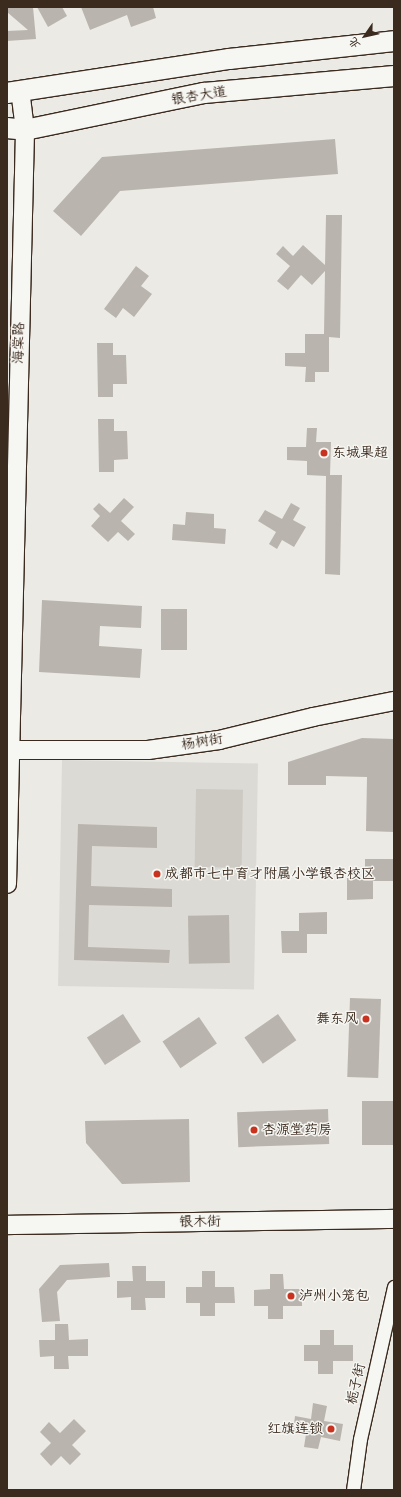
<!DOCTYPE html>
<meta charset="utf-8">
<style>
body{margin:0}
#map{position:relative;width:401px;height:1497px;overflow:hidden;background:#ebeae5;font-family:Mynerve,"LXGW WenKai TC",sans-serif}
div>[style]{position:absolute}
.built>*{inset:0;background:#dcdad4;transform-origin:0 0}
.green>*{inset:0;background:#cdcac4;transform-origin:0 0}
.building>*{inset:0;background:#bab4ae;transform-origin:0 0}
.roads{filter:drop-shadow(1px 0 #3b2a1e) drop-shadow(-1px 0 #3b2a1e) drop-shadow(0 1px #3b2a1e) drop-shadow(0 -1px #3b2a1e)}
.street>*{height:13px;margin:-6.5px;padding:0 6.5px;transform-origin:6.5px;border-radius:6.5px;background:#f6f6f2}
.secondary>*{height:18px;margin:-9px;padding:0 9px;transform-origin:9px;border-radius:9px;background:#f6f6f2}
.primary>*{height:20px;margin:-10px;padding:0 10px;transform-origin:10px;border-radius:10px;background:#f6f6f2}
.dots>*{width:11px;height:11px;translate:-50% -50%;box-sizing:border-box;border:2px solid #f6f6f2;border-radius:50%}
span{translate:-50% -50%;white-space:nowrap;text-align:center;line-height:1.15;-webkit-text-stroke:3px #f6f6f2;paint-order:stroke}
.street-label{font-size:14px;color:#3b2a1e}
.poi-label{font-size:14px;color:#3b2a1e}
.left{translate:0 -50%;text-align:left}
.right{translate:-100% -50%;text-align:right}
.frame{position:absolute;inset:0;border:8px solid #3b2a1e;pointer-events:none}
.north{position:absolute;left:345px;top:16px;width:40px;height:40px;-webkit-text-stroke:3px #f6f6f2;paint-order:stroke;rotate:236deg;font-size:11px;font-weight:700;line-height:16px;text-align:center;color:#3b2a1e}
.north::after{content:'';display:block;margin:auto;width:14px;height:18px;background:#3b2a1e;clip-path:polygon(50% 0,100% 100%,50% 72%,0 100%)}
</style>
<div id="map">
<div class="built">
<i style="left:62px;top:760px;width:196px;height:226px;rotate:1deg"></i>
</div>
<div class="green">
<i style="left:196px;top:789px;width:47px;height:78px;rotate:1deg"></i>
</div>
<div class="building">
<i style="clip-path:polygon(7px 7px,33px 7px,36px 39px,7px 41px,7px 31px,28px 30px,7px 12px)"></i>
<i style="clip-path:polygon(37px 7px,62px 7px,67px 16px,48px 27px)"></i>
<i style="clip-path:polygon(81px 7px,153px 7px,156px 18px,131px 27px,127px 15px,90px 30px)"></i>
<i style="clip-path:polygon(335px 139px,338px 174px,120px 191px,81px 236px,53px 211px,102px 157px)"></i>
<i style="clip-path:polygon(326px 215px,342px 215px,340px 338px,329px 337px,329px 372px,315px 372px,315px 382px,305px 382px,306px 367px,285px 366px,285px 353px,305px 353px,305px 334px,324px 334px,325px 271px,312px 285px,301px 275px,288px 290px,277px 281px,290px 266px,276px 254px,283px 246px,293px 256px,303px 245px,325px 265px)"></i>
<i style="clip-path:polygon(136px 266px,149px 276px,141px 286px,152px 294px,134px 317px,123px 308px,116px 318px,104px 309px)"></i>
<i style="clip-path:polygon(97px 343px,113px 343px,113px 355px,126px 355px,127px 384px,113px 384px,113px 397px,98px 397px)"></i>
<i style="clip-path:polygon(98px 419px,114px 419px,114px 431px,127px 431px,128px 459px,114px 460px,114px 472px,99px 472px)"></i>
<i style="clip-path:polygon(307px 428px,317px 428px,316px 442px,331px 442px,330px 475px,342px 475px,340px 575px,325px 574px,326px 476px,307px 475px,307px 461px,287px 460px,287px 447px,306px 447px)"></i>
<i style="clip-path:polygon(124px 498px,134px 507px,121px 521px,135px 534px,128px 541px,118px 532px,108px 542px,91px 526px,100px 516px,93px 509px,99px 503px,110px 513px)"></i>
<i style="clip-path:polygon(291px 503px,300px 508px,293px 520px,306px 527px,294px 547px,282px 540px,277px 549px,269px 544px,276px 532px,258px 521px,265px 510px,282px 519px)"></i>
<i style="clip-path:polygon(186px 512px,214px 514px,214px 528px,226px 529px,225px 544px,172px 540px,173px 524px,185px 525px)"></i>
<i style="clip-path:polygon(42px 600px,142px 606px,141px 628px,100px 626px,99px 646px,142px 649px,140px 678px,39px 672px)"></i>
<i style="left:161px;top:609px;width:26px;height:41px"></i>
<i style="clip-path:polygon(362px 738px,394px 739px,394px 832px,366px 831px,367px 777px,326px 776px,326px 785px,288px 785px,288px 762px)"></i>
<i style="clip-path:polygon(78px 824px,157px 827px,157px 848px,92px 846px,91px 886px,172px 889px,172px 907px,89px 905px,88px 947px,170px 950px,169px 963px,74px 960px)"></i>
<i style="clip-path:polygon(365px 859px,393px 859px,393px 881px,373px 881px,373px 899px,347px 900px,347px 878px,365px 878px)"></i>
<i style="clip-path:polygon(327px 912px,327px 934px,307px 934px,307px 953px,282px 953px,281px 931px,299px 931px,299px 913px)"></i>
<i style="left:229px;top:915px;width:48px;height:41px;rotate:89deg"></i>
<i style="left:350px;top:998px;width:31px;height:79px;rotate:2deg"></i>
<i style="left:123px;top:1014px;width:33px;height:43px;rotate:57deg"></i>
<i style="left:278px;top:1014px;width:32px;height:41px;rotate:55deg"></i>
<i style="left:199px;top:1017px;width:32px;height:44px;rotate:56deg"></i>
<i style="left:362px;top:1101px;width:32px;height:44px"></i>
<i style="left:328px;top:1109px;width:35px;height:91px;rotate:88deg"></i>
<i style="clip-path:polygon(189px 1119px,190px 1182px,122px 1184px,86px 1143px,85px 1121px)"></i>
<i style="clip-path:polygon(109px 1263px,110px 1277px,67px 1280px,57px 1292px,60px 1321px,42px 1322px,39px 1289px,60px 1265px)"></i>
<i style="clip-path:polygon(132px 1266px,146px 1266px,146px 1281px,165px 1281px,165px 1298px,145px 1298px,146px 1310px,131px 1310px,131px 1297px,117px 1298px,117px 1281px,133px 1281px)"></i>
<i style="clip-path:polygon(202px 1271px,215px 1271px,215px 1287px,234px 1287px,235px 1303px,215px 1303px,215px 1316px,200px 1316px,200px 1303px,186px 1303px,186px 1287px,202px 1287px)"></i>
<i style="clip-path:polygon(270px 1274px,283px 1274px,284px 1289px,302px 1289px,302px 1306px,283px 1306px,283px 1319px,268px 1319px,268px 1306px,254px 1306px,254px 1290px,270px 1289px)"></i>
<i style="clip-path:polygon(55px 1324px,68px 1324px,69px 1340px,88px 1339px,88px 1356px,68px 1356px,69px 1369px,54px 1369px,54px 1356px,40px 1357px,39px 1340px,55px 1340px)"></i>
<i style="clip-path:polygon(320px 1330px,334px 1330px,334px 1345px,353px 1345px,353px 1361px,333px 1361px,333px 1374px,318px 1374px,318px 1361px,304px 1361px,304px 1345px,320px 1345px)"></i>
<i style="clip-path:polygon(313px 1403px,327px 1406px,324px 1421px,343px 1424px,340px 1441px,321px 1437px,318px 1449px,304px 1447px,306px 1434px,293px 1432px,295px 1416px,311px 1419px)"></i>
<i style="clip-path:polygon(74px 1419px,86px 1431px,72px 1445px,81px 1454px,70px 1465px,61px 1456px,51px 1466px,40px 1454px,51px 1443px,40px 1432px,49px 1422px,60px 1433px)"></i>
</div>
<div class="roads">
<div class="street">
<i style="left:353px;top:1490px;width:51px;rotate:-82.2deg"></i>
<i style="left:360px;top:1439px;width:156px;rotate:-77.4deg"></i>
</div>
<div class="secondary">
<i style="left:7px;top:750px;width:141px"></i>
<i style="left:148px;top:750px;width:72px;rotate:-8deg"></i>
<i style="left:219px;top:740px;width:97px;rotate:-13.7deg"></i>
<i style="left:313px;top:717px;width:83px;rotate:-11.2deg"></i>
<i style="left:7px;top:884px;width:754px;rotate:-88.63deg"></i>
<i style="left:25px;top:130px;width:39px;rotate:-97deg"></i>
<i style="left:7px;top:1225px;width:387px;rotate:-0.9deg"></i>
</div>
<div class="primary">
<i style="left:7px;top:93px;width:225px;rotate:-8.7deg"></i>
<i style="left:229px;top:59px;width:166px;rotate:-6.2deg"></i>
<i style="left:7px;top:128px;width:18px;rotate:6deg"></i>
<i style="left:25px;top:130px;width:183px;rotate:-11.7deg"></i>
<i style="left:204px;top:93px;width:191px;rotate:-5.1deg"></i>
</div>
</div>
<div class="dots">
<i style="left:324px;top:453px;background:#c8321e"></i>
<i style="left:157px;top:874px;background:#c8321e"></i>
<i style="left:366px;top:1019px;background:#c8321e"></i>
<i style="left:254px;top:1130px;background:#c8321e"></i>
<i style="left:291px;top:1296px;background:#c8321e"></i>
<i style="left:331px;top:1429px;background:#c8321e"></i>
</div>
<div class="street-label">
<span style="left:199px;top:96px;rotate:-9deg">银杏大道</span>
<span style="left:19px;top:343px;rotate:-89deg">海棠路</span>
<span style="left:202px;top:742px;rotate:-9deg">杨树街</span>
<span style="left:200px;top:1222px;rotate:-1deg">银木街</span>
<span style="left:356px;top:1384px;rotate:-77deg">栀子街</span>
</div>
<div class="poi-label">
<span class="left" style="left:332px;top:453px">东城果超</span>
<span class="left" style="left:165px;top:874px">成都市七中育才附属小学银杏校区</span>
<span class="right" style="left:358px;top:1019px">舞东风</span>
<span class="left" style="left:262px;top:1130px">杏源堂药房</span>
<span class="left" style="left:299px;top:1296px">泸州小笼包</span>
<span class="right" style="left:323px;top:1429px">红旗连锁</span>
</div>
<div class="frame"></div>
<div class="north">北</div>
</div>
